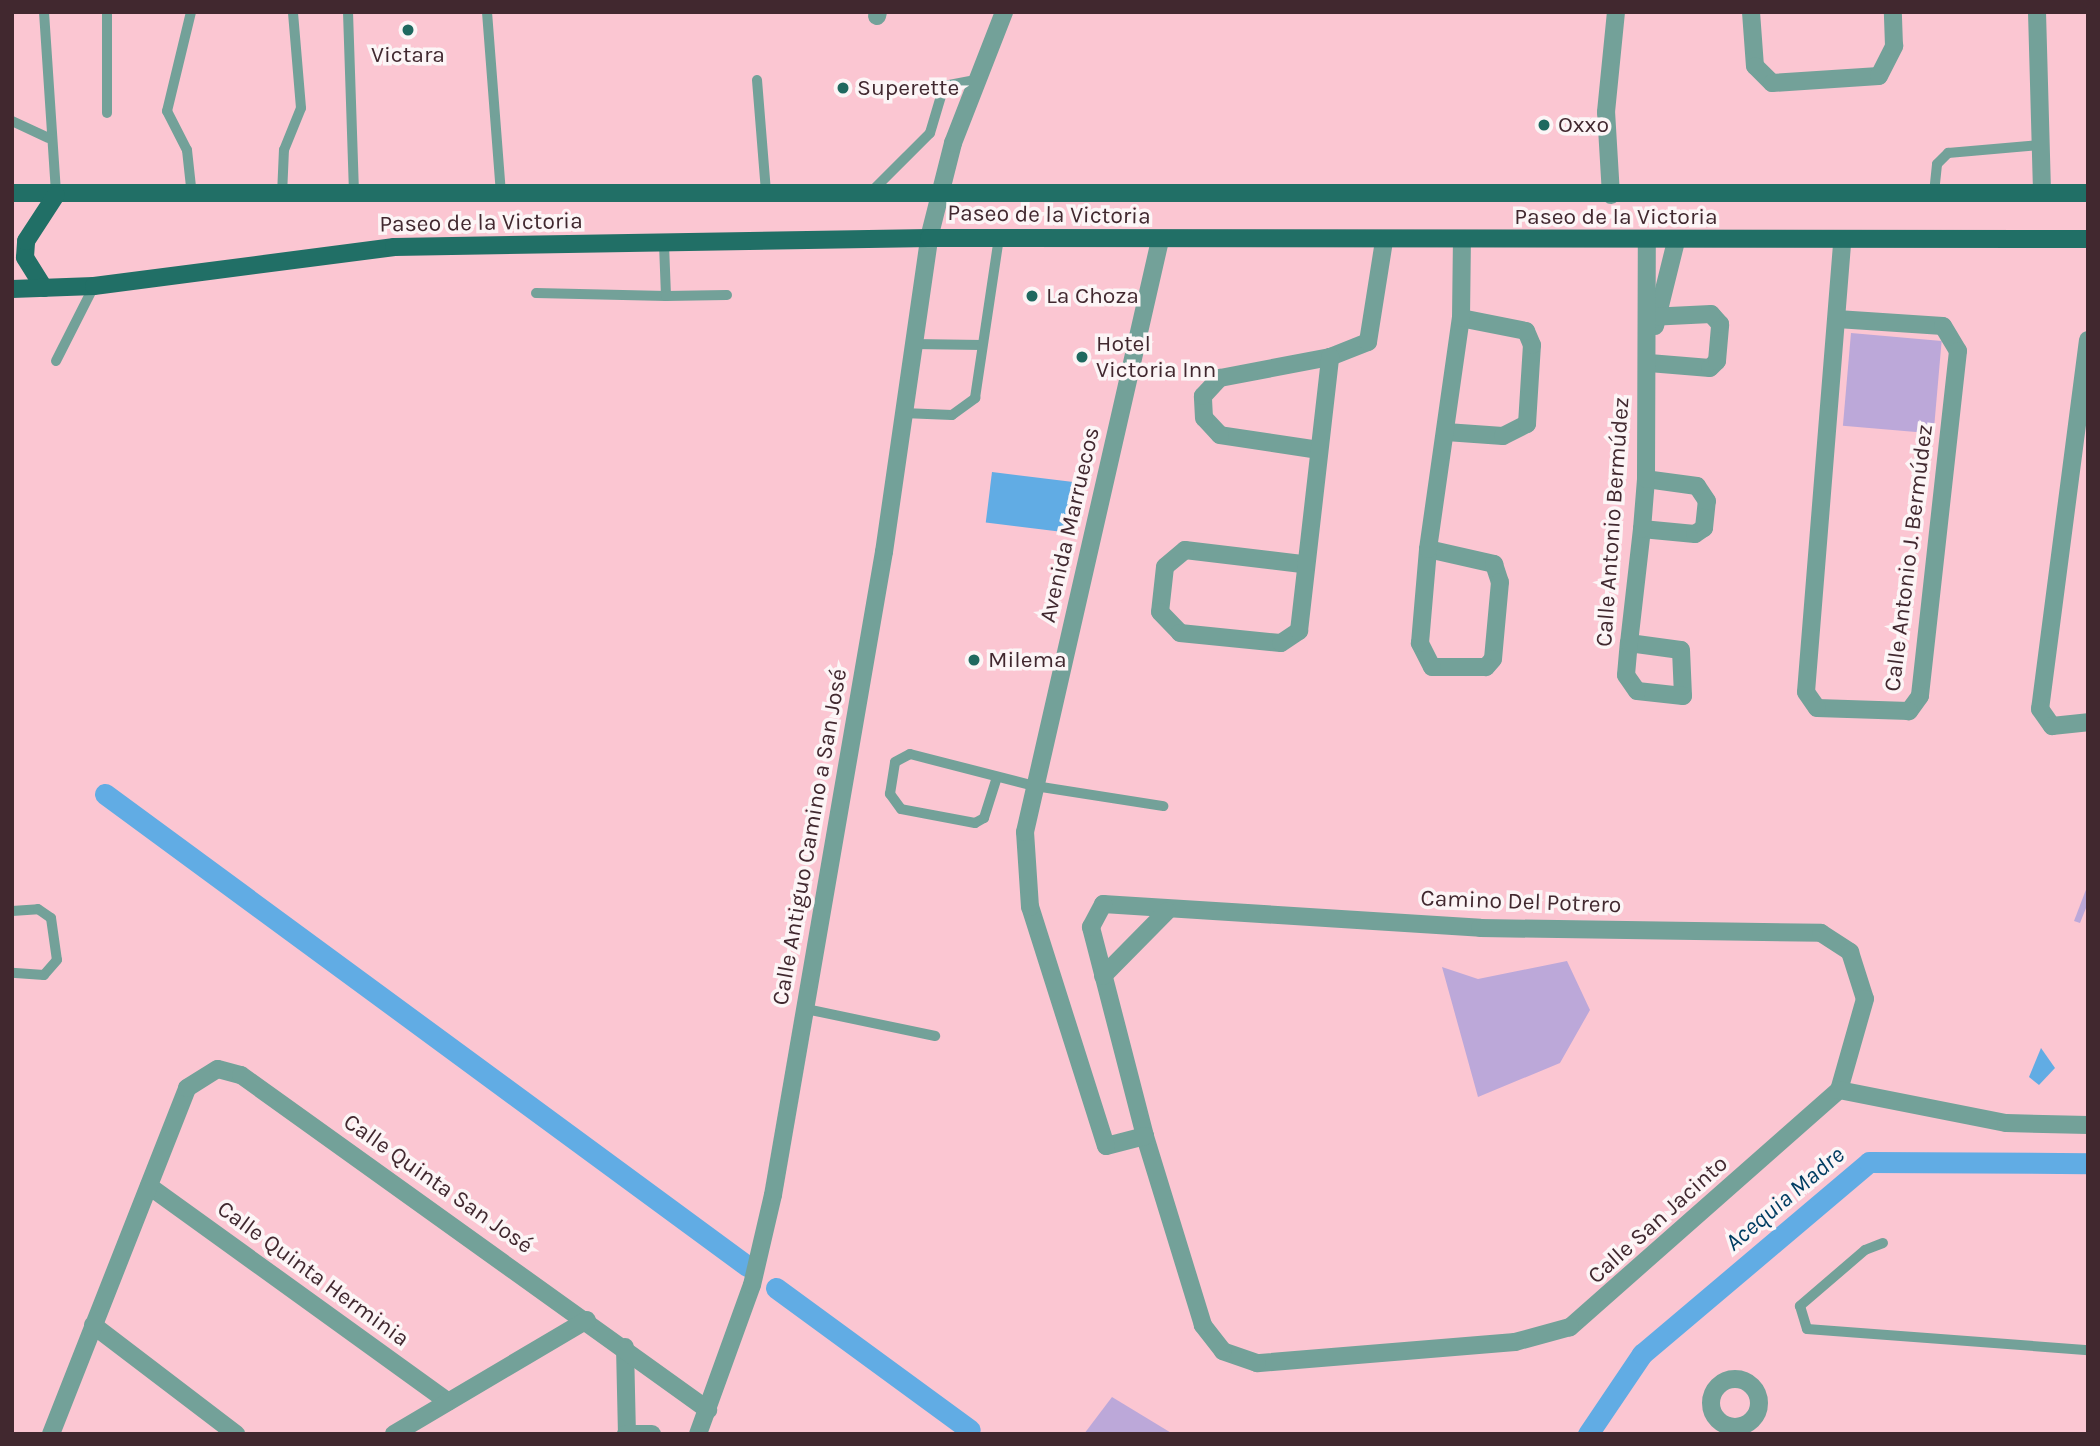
<!DOCTYPE html>
<meta charset="utf-8">
<style>
body{margin:0}
#map{position:relative;width:2100px;height:1446px;overflow:hidden;background:#fbc6d2;font-family:Karla,sans-serif}
div>[style]{position:absolute}
.green>*{inset:0;background:#bca8d9;transform-origin:0 0}
.water>*{inset:0;background:#61ace4;transform-origin:0 0}
.canal>*{height:21px;margin:-10.5px;padding:0 10.5px;transform-origin:10.5px;border-radius:10.5px;background:#61ace4}
.service>*{height:10px;margin:-5px;padding:0 5px;transform-origin:5px;border-radius:5px;background:#73a199}
.minor>*{height:18px;margin:-9px;padding:0 9px;transform-origin:9px;border-radius:9px;background:#73a199}
.minor>.ring{margin:-9px;padding:0;box-sizing:content-box;background:none;border:18px solid #73a199;border-radius:50%}
.tertiary>*{height:18px;margin:-9px;padding:0 9px;transform-origin:9px;border-radius:9px;background:#73a199}
.primary>*{height:18px;margin:-9px;padding:0 9px;transform-origin:9px;border-radius:9px;background:#216f66}
.dots>*{width:19px;height:19px;translate:-50% -50%;box-sizing:border-box;border:4px solid #fcf5f6;border-radius:50%}
span{translate:-50% -50%;white-space:nowrap;text-align:center;line-height:1.15;-webkit-text-stroke:7px #fcf5f6;paint-order:stroke}
.poi-label{font-size:23px;color:#41282f}
.left{translate:0 -50%;text-align:left}
.street-label{font-size:23px;color:#41282f}
.water-label{font-size:24px;color:#003d62;font-style:italic}
.frame{position:absolute;inset:0;border:14px solid #41282f;pointer-events:none}
</style>
<div id="map">
<div class="green">
<i style="left:1851px;top:333px;width:91px;height:93px;rotate:5deg"></i>
<i style="clip-path:polygon(2087px 887px,2088px 903px,2080px 923px,2074px 921px)"></i>
<i style="clip-path:polygon(1567px 961px,1590px 1010px,1560px 1063px,1478px 1097px,1442px 967px,1478px 979px)"></i>
<i style="clip-path:polygon(1112px 1397px,1173px 1434px,1084px 1434px)"></i>
</div>
<div class="water">
<i style="left:992px;top:472px;width:88px;height:51px;rotate:7deg"></i>
<i style="clip-path:polygon(2041px 1048px,2055px 1068px,2039px 1085px,2029px 1077px)"></i>
</div>
<div class="canal">
<i style="left:105px;top:794px;width:797px;rotate:36.32deg"></i>
<i style="left:776px;top:1288px;width:240px;rotate:36.2deg"></i>
<i style="left:1588px;top:1434px;width:97px;rotate:-56deg"></i>
<i style="left:1642px;top:1354px;width:297px;rotate:-40.2deg"></i>
<i style="left:1869px;top:1162px;width:219px;rotate:0.3deg"></i>
</div>
<div class="service">
<i style="left:44px;top:12px;width:183px;rotate:86.2deg"></i>
<i style="left:107px;top:12px;width:101px;rotate:90deg"></i>
<i style="left:191px;top:12px;width:102px;rotate:103.6deg"></i>
<i style="left:167px;top:111px;width:44px;rotate:62.9deg"></i>
<i style="left:187px;top:150px;width:46px;rotate:83.8deg"></i>
<i style="left:348px;top:12px;width:182px;rotate:88.1deg"></i>
<i style="left:487px;top:12px;width:183px;rotate:85.6deg"></i>
<i style="left:757px;top:80px;width:112px;rotate:85.4deg"></i>
<i style="left:12px;top:121px;width:40px;rotate:25deg"></i>
<i style="left:1934px;top:193px;width:29px;rotate:-84deg"></i>
<i style="left:1937px;top:164px;width:16px;rotate:-45deg"></i>
<i style="left:1948px;top:153px;width:92px;rotate:-5deg"></i>
<i style="left:869px;top:194px;width:86px;rotate:-45deg"></i>
<i style="left:930px;top:133px;width:49px;rotate:-73.4deg"></i>
<i style="left:944px;top:86px;width:32px;rotate:-11deg"></i>
<i style="left:282px;top:195px;width:45px;rotate:-87.5deg"></i>
<i style="left:284px;top:150px;width:45px;rotate:-68deg"></i>
<i style="left:301px;top:108px;width:96px;rotate:-94.8deg"></i>
<i style="left:536px;top:293px;width:130px;rotate:1.3deg"></i>
<i style="left:666px;top:296px;width:52px;rotate:-92.2deg"></i>
<i style="left:666px;top:296px;width:61px;rotate:-0.9deg"></i>
<i style="left:913px;top:344px;width:69px;rotate:0.8deg"></i>
<i style="left:56px;top:361px;width:84px;rotate:-63.1deg"></i>
<i style="left:903px;top:413px;width:49px;rotate:2.3deg"></i>
<i style="left:952px;top:415px;width:29px;rotate:-36deg"></i>
<i style="left:975px;top:398px;width:162px;rotate:-81.5deg"></i>
<i style="left:997px;top:777px;width:43px;rotate:107.6deg"></i>
<i style="left:984px;top:818px;width:10px;rotate:151deg"></i>
<i style="left:975px;top:823px;width:75px;rotate:-169.3deg"></i>
<i style="left:901px;top:809px;width:19px;rotate:-126deg"></i>
<i style="left:890px;top:794px;width:32px;rotate:-81deg"></i>
<i style="left:895px;top:762px;width:17px;rotate:-28deg"></i>
<i style="left:910px;top:754px;width:129px;rotate:14.4deg"></i>
<i style="left:1035px;top:786px;width:130px;rotate:8.9deg"></i>
<i style="left:12px;top:911px;width:26px;rotate:-4deg"></i>
<i style="left:38px;top:909px;width:16px;rotate:35deg"></i>
<i style="left:51px;top:918px;width:42px;rotate:81.9deg"></i>
<i style="left:57px;top:960px;width:20px;rotate:131deg"></i>
<i style="left:44px;top:975px;width:32px;rotate:-176deg"></i>
<i style="left:806px;top:1009px;width:132px;rotate:11.8deg"></i>
<i style="left:1883px;top:1243px;width:19px;rotate:159deg"></i>
<i style="left:1865px;top:1250px;width:86px;rotate:139.3deg"></i>
<i style="left:1800px;top:1306px;width:24px;rotate:73deg"></i>
<i style="left:1807px;top:1329px;width:282px;rotate:4.3deg"></i>
</div>
<div class="minor">
<i style="left:1751px;top:12px;width:54px;rotate:85.8deg"></i>
<i style="left:1755px;top:66px;width:24px;rotate:45deg"></i>
<i style="left:1772px;top:83px;width:107px;rotate:-3.7deg"></i>
<i style="left:1879px;top:76px;width:34px;rotate:-63deg"></i>
<i style="left:1894px;top:46px;width:34px;rotate:-92deg"></i>
<i style="left:2037px;top:12px;width:181px;rotate:88.4deg"></i>
<i style="left:877px;top:16px;width:4px;rotate:-76deg"></i>
<i style="left:1611px;top:195px;width:83px;rotate:-93.4deg"></i>
<i style="left:1606px;top:112px;width:100px;rotate:-84.3deg"></i>
<i style="left:1837px;top:319px;width:106px;rotate:3.8deg"></i>
<i style="left:1943px;top:326px;width:29px;rotate:59deg"></i>
<i style="left:1958px;top:351px;width:347px;rotate:96.3deg"></i>
<i style="left:1920px;top:696px;width:19px;rotate:126deg"></i>
<i style="left:1909px;top:711px;width:92px;rotate:-178.1deg"></i>
<i style="left:1817px;top:708px;width:19px;rotate:-125deg"></i>
<i style="left:1806px;top:692px;width:451px;rotate:-85.4deg"></i>
<i style="left:1655px;top:326px;width:88px;rotate:-76.1deg"></i>
<i style="left:2088px;top:340px;width:372px;rotate:97.4deg"></i>
<i style="left:2040px;top:709px;width:21px;rotate:55deg"></i>
<i style="left:2052px;top:726px;width:36px;rotate:-6deg"></i>
<i style="left:1649px;top:363px;width:61px;rotate:4.7deg"></i>
<i style="left:1710px;top:368px;width:10px;rotate:-45deg"></i>
<i style="left:1717px;top:361px;width:37px;rotate:-85deg"></i>
<i style="left:1720px;top:324px;width:13px;rotate:-132deg"></i>
<i style="left:1711px;top:314px;width:62px;rotate:177.2deg"></i>
<i style="left:1446px;top:432px;width:57px;rotate:4deg"></i>
<i style="left:1503px;top:436px;width:27px;rotate:-27deg"></i>
<i style="left:1527px;top:424px;width:79px;rotate:-86.4deg"></i>
<i style="left:1532px;top:345px;width:15px;rotate:-113deg"></i>
<i style="left:1526px;top:331px;width:66px;rotate:-168.7deg"></i>
<i style="left:1319px;top:450px;width:100px;rotate:-171.4deg"></i>
<i style="left:1220px;top:435px;width:23px;rotate:-133deg"></i>
<i style="left:1204px;top:418px;width:22px;rotate:-93deg"></i>
<i style="left:1203px;top:396px;width:25px;rotate:-47deg"></i>
<i style="left:1220px;top:378px;width:112px;rotate:-10.8deg"></i>
<i style="left:1330px;top:357px;width:41px;rotate:-21.5deg"></i>
<i style="left:1368px;top:342px;width:102px;rotate:-81deg"></i>
<i style="left:1642px;top:529px;width:53px;rotate:5.4deg"></i>
<i style="left:1695px;top:534px;width:11px;rotate:-34deg"></i>
<i style="left:1704px;top:528px;width:27px;rotate:-84deg"></i>
<i style="left:1707px;top:501px;width:18px;rotate:-124deg"></i>
<i style="left:1697px;top:486px;width:51px;rotate:-172.2deg"></i>
<i style="left:1428px;top:549px;width:68px;rotate:12.8deg"></i>
<i style="left:1494px;top:564px;width:19px;rotate:72deg"></i>
<i style="left:1500px;top:582px;width:77px;rotate:95.2deg"></i>
<i style="left:1493px;top:659px;width:11px;rotate:131deg"></i>
<i style="left:1486px;top:667px;width:54px;rotate:180deg"></i>
<i style="left:1432px;top:667px;width:27px;rotate:-117deg"></i>
<i style="left:1420px;top:643px;width:94px;rotate:-85.1deg"></i>
<i style="left:1428px;top:549px;width:233px;rotate:-81.9deg"></i>
<i style="left:1461px;top:318px;width:77px;rotate:-89.3deg"></i>
<i style="left:1302px;top:564px;width:118px;rotate:-173.2deg"></i>
<i style="left:1185px;top:550px;width:26px;rotate:140deg"></i>
<i style="left:1165px;top:567px;width:45px;rotate:96.3deg"></i>
<i style="left:1160px;top:612px;width:29px;rotate:46deg"></i>
<i style="left:1180px;top:633px;width:101px;rotate:5.7deg"></i>
<i style="left:1281px;top:643px;width:22px;rotate:-34deg"></i>
<i style="left:1299px;top:631px;width:276px;rotate:-83.5deg"></i>
<i style="left:1629px;top:643px;width:52px;rotate:7.7deg"></i>
<i style="left:1681px;top:650px;width:46px;rotate:87.5deg"></i>
<i style="left:1683px;top:696px;width:46px;rotate:-173.8deg"></i>
<i style="left:1637px;top:691px;width:19px;rotate:-125deg"></i>
<i style="left:1626px;top:675px;width:32px;rotate:-85deg"></i>
<i style="left:1629px;top:643px;width:115px;rotate:-83.5deg"></i>
<i style="left:1642px;top:529px;width:50px;rotate:-85.4deg"></i>
<i style="left:1646px;top:479px;width:238px;rotate:-89.8deg"></i>
<i style="left:1103px;top:904px;width:378px;rotate:3.6deg"></i>
<i style="left:1480px;top:928px;width:341px;rotate:0.8deg"></i>
<i style="left:1821px;top:933px;width:35px;rotate:33deg"></i>
<i style="left:1850px;top:952px;width:49px;rotate:72.3deg"></i>
<i style="left:1865px;top:999px;width:95px;rotate:105.9deg"></i>
<i style="left:1839px;top:1090px;width:359px;rotate:138.6deg"></i>
<i style="left:1570px;top:1327px;width:57px;rotate:164.7deg"></i>
<i style="left:1515px;top:1342px;width:259px;rotate:175.3deg"></i>
<i style="left:1257px;top:1363px;width:36px;rotate:-161deg"></i>
<i style="left:1223px;top:1351px;width:33px;rotate:-128deg"></i>
<i style="left:1203px;top:1325px;width:198px;rotate:-107.1deg"></i>
<i style="left:1145px;top:1136px;width:216px;rotate:-104.5deg"></i>
<i style="left:1091px;top:927px;width:26px;rotate:-62deg"></i>
<i style="left:1103px;top:976px;width:91px;rotate:-45.4deg"></i>
<i style="left:1839px;top:1090px;width:170px;rotate:11.2deg"></i>
<i style="left:2006px;top:1123px;width:82px;rotate:1.4deg"></i>
<i style="left:1145px;top:1136px;width:40px;rotate:165.6deg"></i>
<i style="left:1106px;top:1146px;width:251px;rotate:-107.6deg"></i>
<i style="left:1030px;top:907px;width:75px;rotate:-93.8deg"></i>
<i style="left:1025px;top:832px;width:607px;rotate:-77.15deg"></i>
<i style="left:149px;top:1186px;width:369px;rotate:35.8deg"></i>
<i style="left:93px;top:1325px;width:180px;rotate:37.3deg"></i>
<i style="left:625px;top:1347px;width:86px;rotate:88.7deg"></i>
<i class="ring" style="left:1711px;top:1379px;width:30px;height:30px"></i>
<i style="left:51px;top:1434px;width:372px;rotate:-68.5deg"></i>
<i style="left:187px;top:1088px;width:36px;rotate:-32deg"></i>
<i style="left:218px;top:1069px;width:24px;rotate:15deg"></i>
<i style="left:241px;top:1075px;width:575px;rotate:35.65deg"></i>
<i style="left:394px;top:1434px;width:224px;rotate:-30.6deg"></i>
<i style="left:626px;top:1434px;width:26px"></i>
</div>
<div class="tertiary">
<i style="left:698px;top:1434px;width:158px;rotate:-70.1deg"></i>
<i style="left:752px;top:1285px;width:92px;rotate:-76.9deg"></i>
<i style="left:773px;top:1195px;width:653px;rotate:-80.21deg"></i>
<i style="left:884px;top:552px;width:317px;rotate:-81.8deg"></i>
<i style="left:929px;top:238px;width:98px;rotate:-75.8deg"></i>
<i style="left:953px;top:143px;width:141px;rotate:-68.7deg"></i>
</div>
<div class="primary">
<i style="left:12px;top:193px;width:2076px"></i>
<i style="left:44px;top:288px;width:36px;rotate:-122deg"></i>
<i style="left:25px;top:257px;width:16px;rotate:-86deg"></i>
<i style="left:26px;top:241px;width:55px;rotate:-56.9deg"></i>
<i style="left:12px;top:289px;width:82px;rotate:-2.1deg"></i>
<i style="left:94px;top:286px;width:303px;rotate:-7.4deg"></i>
<i style="left:394px;top:247px;width:535px;rotate:-0.96deg"></i>
<i style="left:929px;top:238px;width:1159px;rotate:0.05deg"></i>
</div>
<div class="dots">
<i style="left:408px;top:30px;background:#1f685f"></i>
<i style="left:843px;top:88px;background:#1f685f"></i>
<i style="left:1544px;top:125px;background:#1f685f"></i>
<i style="left:1032px;top:296px;background:#1f685f"></i>
<i style="left:1082px;top:357px;background:#1f685f"></i>
<i style="left:974px;top:660px;background:#1f685f"></i>
</div>
<div class="poi-label">
<span style="left:408px;top:55px">Victara</span>
<span class="left" style="left:857px;top:88px">Superette</span>
<span class="left" style="left:1558px;top:125px">Oxxo</span>
<span class="left" style="left:1046px;top:296px">La Choza</span>
<span class="left" style="left:1096px;top:357px">Hotel<br>Victoria Inn</span>
<span class="left" style="left:988px;top:660px">Milema</span>
</div>
<div class="street-label">
<span style="left:1049px;top:215px;rotate:1deg">Paseo de la Victoria</span>
<span style="left:1616px;top:217px">Paseo de la Victoria</span>
<span style="left:481px;top:223px;rotate:-1deg">Paseo de la Victoria</span>
<span style="left:1613px;top:522px;rotate:-86deg">Calle Antonio Bermúdez</span>
<span style="left:1070px;top:525px;rotate:-77deg">Avenida Marruecos</span>
<span style="left:1909px;top:558px;rotate:-83deg">Calle Antonio J. Bermúdez</span>
<span style="left:810px;top:837px;rotate:-80deg">Calle Antiguo Camino a San José</span>
<span style="left:1521px;top:902px;rotate:2deg">Camino Del Potrero</span>
<span style="left:438px;top:1184px;rotate:35deg">Calle Quinta San José</span>
<span style="left:1658px;top:1220px;rotate:-42deg">Calle San Jacinto</span>
<span style="left:313px;top:1274px;rotate:36deg">Calle Quinta Herminia</span>
</div>
<div class="water-label">
<span style="left:1785px;top:1199px;rotate:-40deg">Acequia Madre</span>
</div>
<div class="frame"></div>
</div>
